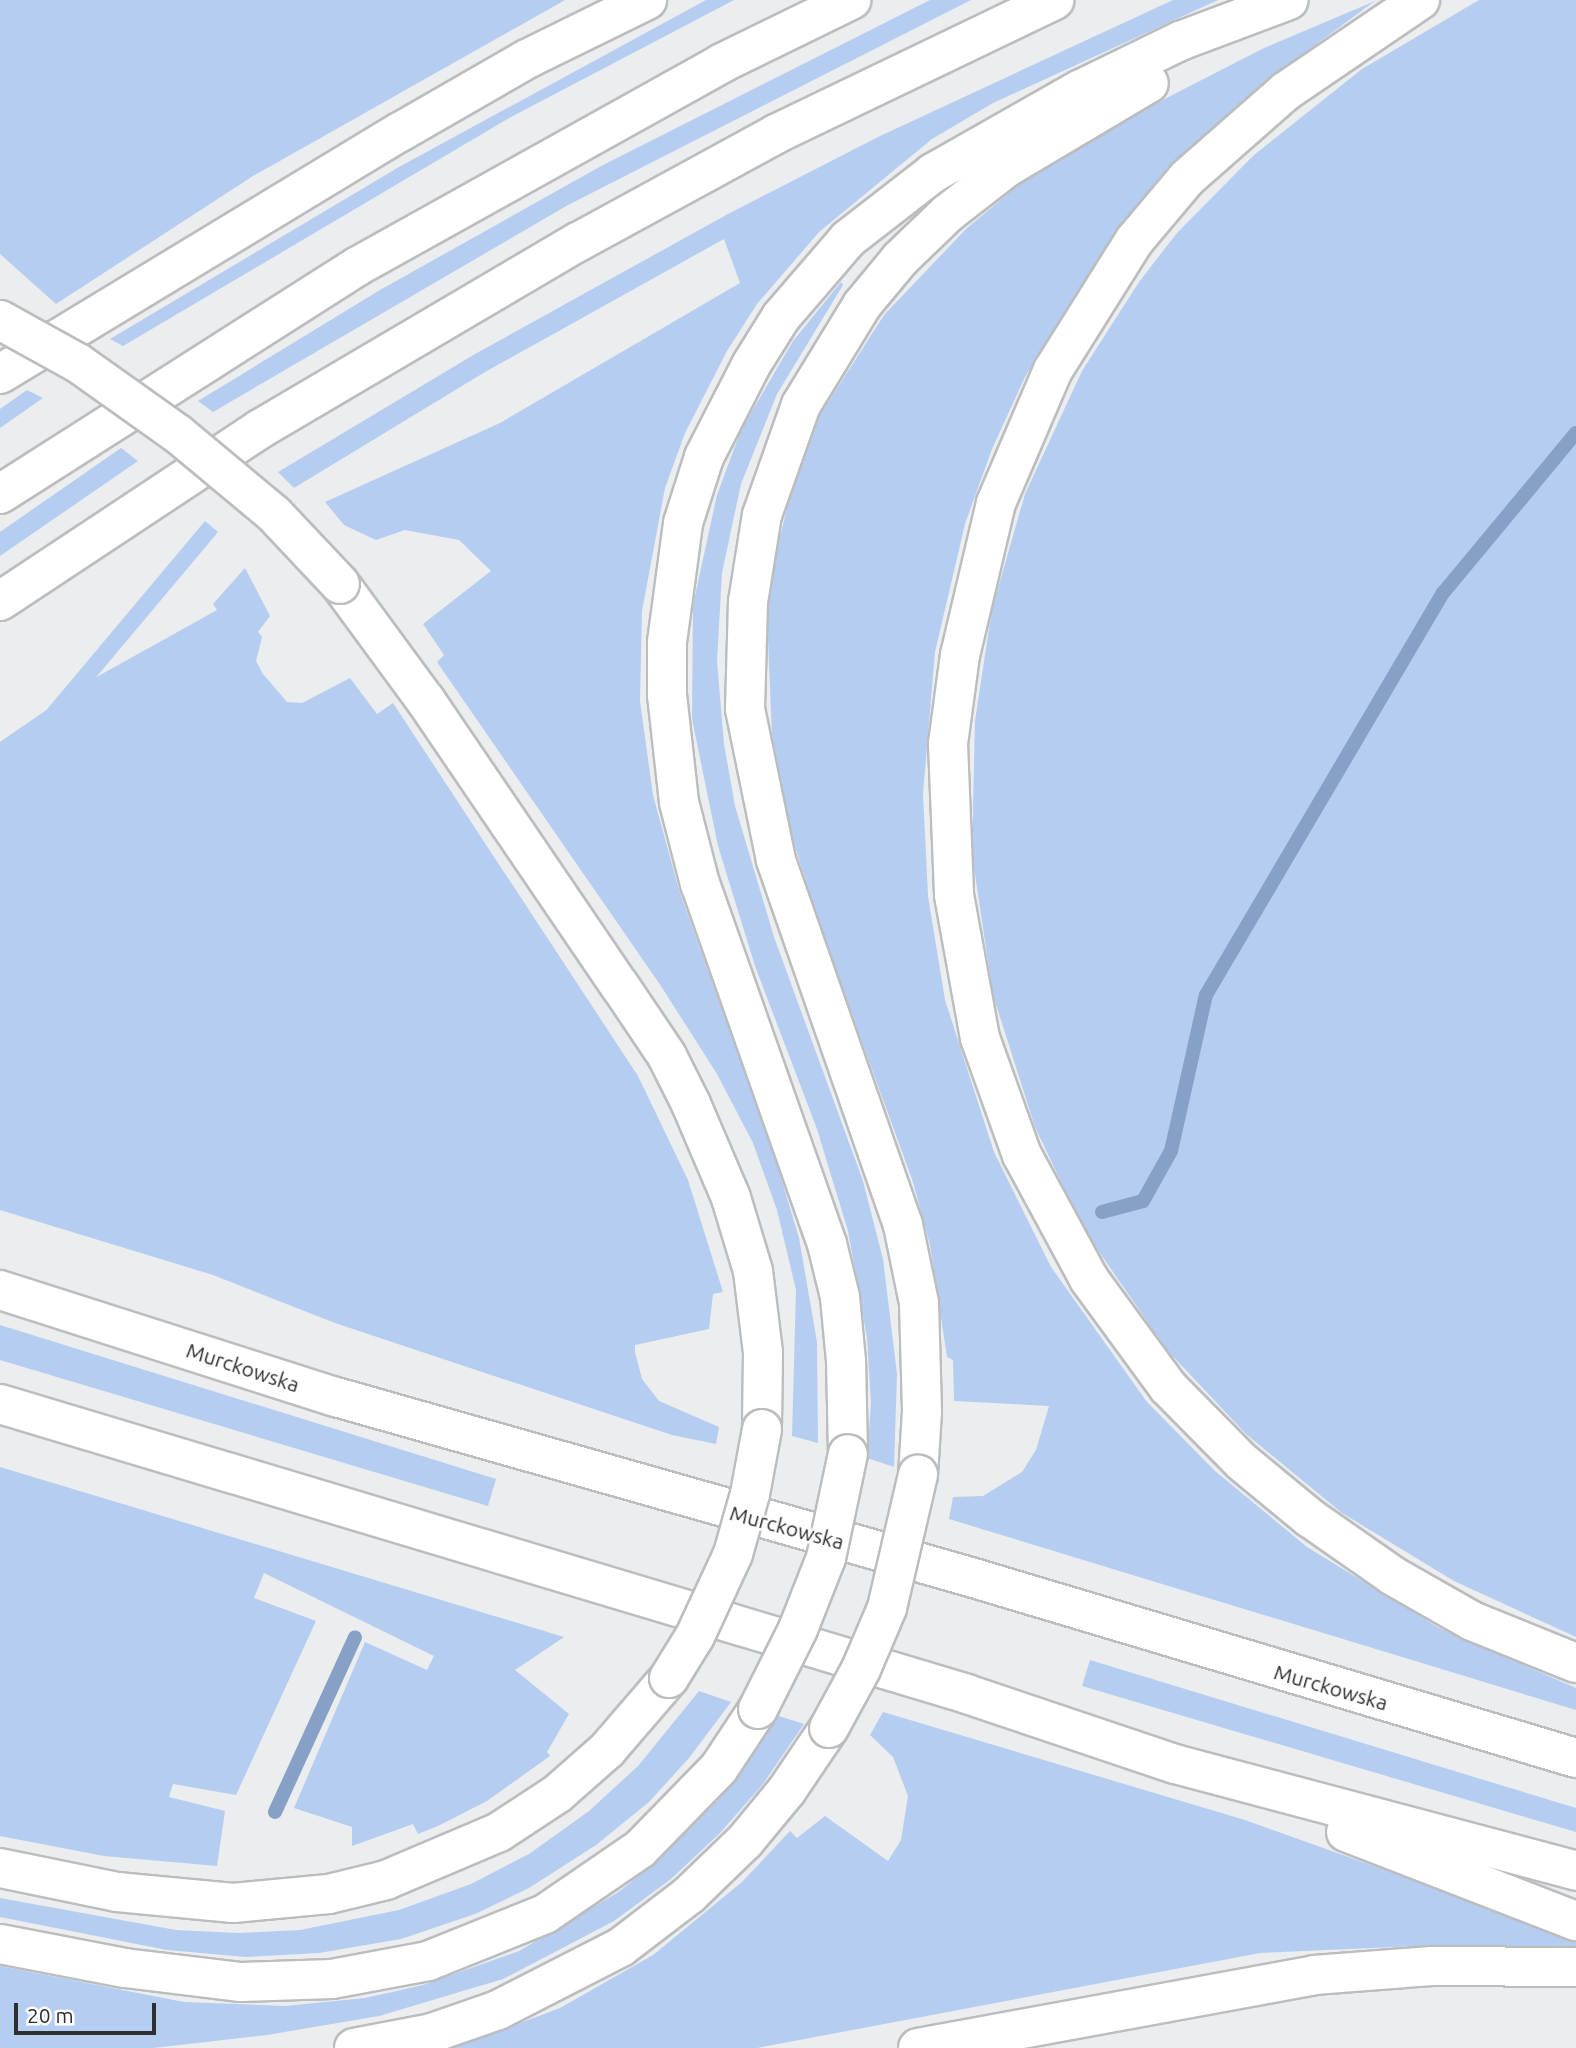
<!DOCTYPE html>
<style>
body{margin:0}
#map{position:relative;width:1576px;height:2048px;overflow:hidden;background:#ebedef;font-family:Ubuntu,sans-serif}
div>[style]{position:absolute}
.green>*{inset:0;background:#b5cdf1;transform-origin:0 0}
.stream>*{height:14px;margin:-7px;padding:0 7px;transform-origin:7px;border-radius:7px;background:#87a0c6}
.roads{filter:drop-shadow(2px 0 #bbbdbf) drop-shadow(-2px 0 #bbbdbf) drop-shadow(0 2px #bbbdbf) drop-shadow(0 -2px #bbbdbf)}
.primary>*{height:38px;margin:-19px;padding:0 19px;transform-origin:19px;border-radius:19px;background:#fff}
.trunk>*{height:38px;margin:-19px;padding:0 19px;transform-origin:19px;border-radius:19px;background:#fff}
.motorway>*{height:38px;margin:-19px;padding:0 19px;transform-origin:19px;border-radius:19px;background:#fff}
.bridges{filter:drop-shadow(2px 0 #bbbdbf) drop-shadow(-2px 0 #bbbdbf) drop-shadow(0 2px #bbbdbf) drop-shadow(0 -2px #bbbdbf)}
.trunk-bridge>*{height:38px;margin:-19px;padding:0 19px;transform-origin:19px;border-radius:19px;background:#fff}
.motorway-bridge>*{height:38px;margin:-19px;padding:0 19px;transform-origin:19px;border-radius:19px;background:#fff}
span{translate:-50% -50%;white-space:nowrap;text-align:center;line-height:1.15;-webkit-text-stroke:5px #fff;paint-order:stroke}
.street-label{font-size:21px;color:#2e2f30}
.scale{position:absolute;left:14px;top:2003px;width:142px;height:32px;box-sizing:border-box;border:4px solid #2e2f30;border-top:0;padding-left:9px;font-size:21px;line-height:24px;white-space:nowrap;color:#2e2f30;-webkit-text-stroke:5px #fff;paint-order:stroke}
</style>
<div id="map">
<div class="green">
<i style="clip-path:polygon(0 0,565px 0,253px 176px,56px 304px,0 254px)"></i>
<i style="clip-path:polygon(706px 0,734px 0,511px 117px,123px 346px,110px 339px,399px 167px)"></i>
<i style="clip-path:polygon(930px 0,971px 0,568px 205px,213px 412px,198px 401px,380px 290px,603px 165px)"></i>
<i style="clip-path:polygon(1173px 0,1218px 0,993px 103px,932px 139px,819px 232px,757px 304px,727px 351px,685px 433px,665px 488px,642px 611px,640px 701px,653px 795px,679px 890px,772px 1148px,799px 1238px,817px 1342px,818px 1443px,792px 1436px,796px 1290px,777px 1210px,753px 1143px,717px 1074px,661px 986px,437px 662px,444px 655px,423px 624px,491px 571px,459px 540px,405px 530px,376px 540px,344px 525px,325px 502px,500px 423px,740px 283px,724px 239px,485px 372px,294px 488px,278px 472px,475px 354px,728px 214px,880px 136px)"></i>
<i style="clip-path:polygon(1479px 0,1576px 0,1576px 1637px,1454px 1581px,1342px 1513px,1246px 1434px,1167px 1350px,1084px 1230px,1035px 1127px,993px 995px,972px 854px,975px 721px,992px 609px,1025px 494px,1082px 371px,1139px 282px,1177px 233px,1254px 155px,1362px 69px)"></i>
<i style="clip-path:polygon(1375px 1px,1258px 87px,1161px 180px,1103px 252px,1025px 377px,992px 449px,965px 524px,935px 652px,923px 794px,928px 896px,945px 1000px,994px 1152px,1051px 1267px,1147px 1402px,1215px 1471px,1307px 1547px,1439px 1628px,1576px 1688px,1576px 1710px,949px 1519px,953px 1497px,983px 1496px,1022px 1472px,1036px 1450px,1049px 1406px,954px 1401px,953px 1360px,947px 1357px,930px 1245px,913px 1182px,822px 932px,792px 837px,772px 735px,767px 616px,773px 566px,794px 479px,820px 415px,884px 315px,967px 228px,1020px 184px,1112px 126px,1262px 49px)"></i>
<i style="clip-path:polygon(841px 282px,843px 285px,777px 394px,741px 484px,722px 573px,717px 661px,724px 744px,735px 806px,774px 937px,863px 1181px,883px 1259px,897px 1374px,894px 1467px,867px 1458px,871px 1403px,867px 1338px,848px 1231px,817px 1129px,755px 966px,718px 846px,692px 719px,693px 605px,717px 495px,741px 430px,793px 341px)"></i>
<i style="clip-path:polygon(27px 390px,43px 398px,0 428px,0 409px)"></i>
<i style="clip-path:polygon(121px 448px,138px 461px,0 556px,0 532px)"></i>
<i style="left:205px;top:521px;width:17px;height:248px;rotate:40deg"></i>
<i style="clip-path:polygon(245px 568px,270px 616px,258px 632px,262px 637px,256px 661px,263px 674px,287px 702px,302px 703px,350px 678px,377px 714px,393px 703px,638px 1076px,688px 1180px,723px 1292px,713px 1294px,709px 1329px,635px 1345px,635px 1352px,642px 1379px,659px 1401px,719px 1427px,716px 1444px,672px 1435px,335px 1323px,213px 1275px,0 1210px,0 742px,84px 684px,217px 610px,213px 604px)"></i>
<i style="clip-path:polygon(0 1325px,496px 1479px,488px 1506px,0 1360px)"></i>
<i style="clip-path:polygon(0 1467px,564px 1637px,515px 1670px,569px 1714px,547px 1752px,550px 1756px,487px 1801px,438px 1826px,418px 1834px,413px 1824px,352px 1846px,352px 1827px,294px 1808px,365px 1642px,427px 1670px,434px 1656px,264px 1573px,254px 1598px,316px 1621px,236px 1795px,173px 1784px,169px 1797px,225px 1811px,217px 1866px,104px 1856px,0 1836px)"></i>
<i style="clip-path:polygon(1090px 1660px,1576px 1808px,1576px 1832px,1082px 1686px)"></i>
<i style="clip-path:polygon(699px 1691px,731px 1702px,689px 1758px,649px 1802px,596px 1845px,529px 1888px,475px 1914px,401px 1939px,319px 1953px,246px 1957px,167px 1950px,0 1917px,0 1898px,176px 1930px,238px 1933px,300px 1930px,399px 1910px,471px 1884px,529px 1854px,589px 1811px,638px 1766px)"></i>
<i style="clip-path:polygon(883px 1712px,1245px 1820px,1576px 1938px,1576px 1954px,1441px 1945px,1260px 1953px,757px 2048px,454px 2048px,560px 2008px,653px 1955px,742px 1882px,790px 1831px,797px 1838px,825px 1816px,888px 1861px,901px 1840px,908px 1796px,893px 1757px,870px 1735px)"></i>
<i style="clip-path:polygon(779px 1716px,804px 1724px,763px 1784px,720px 1833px,671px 1879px,614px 1921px,503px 1979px,379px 2016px,267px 2035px,153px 2048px,0 2048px,0 1966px,184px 2002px,285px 2006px,365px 1998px,423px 1985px,519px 1951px,617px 1893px,658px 1861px,725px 1793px)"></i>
</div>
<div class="stream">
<i style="left:1102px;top:1212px;width:42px;rotate:-15deg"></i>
<i style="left:1143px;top:1201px;width:57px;rotate:-60.8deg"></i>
<i style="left:1171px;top:1151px;width:160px;rotate:-77.4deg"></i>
<i style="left:1206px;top:995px;width:467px;rotate:-59.5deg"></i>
<i style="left:1443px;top:593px;width:208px;rotate:-50.3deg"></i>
<i style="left:275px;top:1812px;width:192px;rotate:-65.4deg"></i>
</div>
<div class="roads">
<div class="primary">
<i style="left:0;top:1290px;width:353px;rotate:17.7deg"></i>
<i style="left:336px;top:1397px;width:656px;rotate:15.84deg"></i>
<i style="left:967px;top:1576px;width:636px;rotate:16.64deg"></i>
<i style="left:0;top:1404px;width:1010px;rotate:16.69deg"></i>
<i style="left:967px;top:1694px;width:219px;rotate:18.6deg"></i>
<i style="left:1175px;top:1764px;width:415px;rotate:14.9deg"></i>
<i style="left:1346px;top:1832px;width:247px;rotate:21.2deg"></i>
<i style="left:918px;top:2048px;width:403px;rotate:-10.4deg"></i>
<i style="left:1314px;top:1975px;width:118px;rotate:-4.4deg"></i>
<i style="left:1432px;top:1966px;width:144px;rotate:0.4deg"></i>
</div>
<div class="trunk">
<i style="left:340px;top:584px;width:145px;rotate:53.7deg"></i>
<i style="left:426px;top:701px;width:345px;rotate:55.8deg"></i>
<i style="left:620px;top:986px;width:84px;rotate:56.1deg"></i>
<i style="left:667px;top:1056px;width:54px;rotate:63.4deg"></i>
<i style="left:691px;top:1104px;width:102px;rotate:66.9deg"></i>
<i style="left:731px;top:1198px;width:76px;rotate:73.2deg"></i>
<i style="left:753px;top:1271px;width:83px;rotate:83deg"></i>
<i style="left:763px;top:1353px;width:76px;rotate:90.8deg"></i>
<i style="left:0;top:1868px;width:119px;rotate:11.6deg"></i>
<i style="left:117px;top:1892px;width:117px;rotate:5.4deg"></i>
<i style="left:233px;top:1903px;width:96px;rotate:-5.4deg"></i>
<i style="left:329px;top:1894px;width:59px;rotate:-13.8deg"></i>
<i style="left:386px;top:1880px;width:123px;rotate:-23deg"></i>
<i style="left:499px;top:1832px;width:69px;rotate:-33.2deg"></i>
<i style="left:557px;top:1794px;width:67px;rotate:-41.3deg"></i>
<i style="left:607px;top:1750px;width:95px;rotate:-49.3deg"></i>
</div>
<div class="motorway">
<i style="left:1420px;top:0;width:162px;rotate:145.8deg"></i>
<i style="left:1286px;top:91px;width:132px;rotate:138.7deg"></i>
<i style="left:1187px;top:178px;width:82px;rotate:130.1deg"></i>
<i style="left:1134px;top:241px;width:152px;rotate:122.1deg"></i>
<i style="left:1053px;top:370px;width:145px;rotate:113.2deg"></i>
<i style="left:996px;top:503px;width:156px;rotate:103.3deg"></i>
<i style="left:960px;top:655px;width:90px;rotate:97.7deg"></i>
<i style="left:948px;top:744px;width:151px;rotate:87.7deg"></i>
<i style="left:954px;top:895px;width:145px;rotate:79.7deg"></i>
<i style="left:980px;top:1038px;width:124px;rotate:70.3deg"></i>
<i style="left:1022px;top:1155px;width:141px;rotate:61.6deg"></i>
<i style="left:1089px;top:1279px;width:134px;rotate:53.8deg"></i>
<i style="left:1168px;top:1387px;width:105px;rotate:45.4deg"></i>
<i style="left:1242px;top:1462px;width:88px;rotate:39.5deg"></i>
<i style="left:1310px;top:1518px;width:101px;rotate:34.9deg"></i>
<i style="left:1393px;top:1576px;width:91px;rotate:29.7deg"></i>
<i style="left:1472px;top:1621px;width:112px;rotate:22deg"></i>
<i style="left:0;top:374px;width:468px;rotate:-31.2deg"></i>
<i style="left:400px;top:132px;width:146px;rotate:-29.9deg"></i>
<i style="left:527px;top:59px;width:134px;rotate:-26.2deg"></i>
<i style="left:0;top:494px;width:424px;rotate:-32.5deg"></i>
<i style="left:358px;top:266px;width:417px;rotate:-29.1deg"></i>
<i style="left:722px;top:63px;width:144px;rotate:-26deg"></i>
<i style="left:0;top:601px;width:312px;rotate:-33.5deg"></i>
<i style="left:260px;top:429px;width:369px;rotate:-30.5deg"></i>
<i style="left:578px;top:242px;width:226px;rotate:-28.6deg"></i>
<i style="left:776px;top:134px;width:309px;rotate:-25.7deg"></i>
<i style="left:848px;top:1454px;width:93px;rotate:-91.2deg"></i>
<i style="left:846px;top:1361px;width:64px;rotate:-95.4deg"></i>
<i style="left:840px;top:1297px;width:55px;rotate:-103.8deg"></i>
<i style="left:827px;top:1244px;width:382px;rotate:-109.4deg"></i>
<i style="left:700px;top:884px;width:85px;rotate:-104.4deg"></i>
<i style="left:679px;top:802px;width:108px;rotate:-96.4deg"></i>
<i style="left:667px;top:695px;width:53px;rotate:-90deg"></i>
<i style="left:667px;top:642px;width:120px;rotate:-82.3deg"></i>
<i style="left:683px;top:523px;width:69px;rotate:-72.3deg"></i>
<i style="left:704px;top:457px;width:103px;rotate:-62.9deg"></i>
<i style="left:751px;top:365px;width:57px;rotate:-58deg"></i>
<i style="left:781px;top:317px;width:103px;rotate:-49.3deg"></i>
<i style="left:848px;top:239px;width:108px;rotate:-37.8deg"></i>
<i style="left:933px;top:173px;width:168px;rotate:-29.6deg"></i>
<i style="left:1079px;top:90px;width:112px;rotate:-25.9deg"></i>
<i style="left:1180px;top:41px;width:116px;rotate:-20.6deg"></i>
<i style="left:918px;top:1475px;width:64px;rotate:-86.4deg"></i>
<i style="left:922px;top:1411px;width:108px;rotate:-91.6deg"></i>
<i style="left:919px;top:1303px;width:80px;rotate:-101.6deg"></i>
<i style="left:903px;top:1225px;width:386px;rotate:-109.2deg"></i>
<i style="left:776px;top:860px;width:154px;rotate:-101.6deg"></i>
<i style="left:745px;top:709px;width:107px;rotate:-88.4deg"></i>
<i style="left:748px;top:602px;width:88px;rotate:-80.9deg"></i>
<i style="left:762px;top:515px;width:117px;rotate:-70.5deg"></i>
<i style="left:801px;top:405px;width:117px;rotate:-58.6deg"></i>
<i style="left:862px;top:305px;width:60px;rotate:-50.4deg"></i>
<i style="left:900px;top:259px;width:66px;rotate:-43.8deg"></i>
<i style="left:948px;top:213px;width:73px;rotate:-37.8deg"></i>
<i style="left:1006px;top:168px;width:166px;rotate:-30.7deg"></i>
<i style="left:0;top:1944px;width:127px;rotate:10.9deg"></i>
<i style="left:125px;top:1968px;width:117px;rotate:6.9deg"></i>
<i style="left:241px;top:1982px;width:91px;rotate:-1.9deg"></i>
<i style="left:332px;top:1979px;width:98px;rotate:-10.6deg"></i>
<i style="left:428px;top:1961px;width:126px;rotate:-21.9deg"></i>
<i style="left:545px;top:1914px;width:115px;rotate:-34.4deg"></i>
<i style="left:640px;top:1849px;width:113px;rotate:-45.7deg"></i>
<i style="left:719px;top:1768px;width:71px;rotate:-56.5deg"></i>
<i style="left:354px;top:2048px;width:79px;rotate:-10.9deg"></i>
<i style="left:432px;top:2033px;width:70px;rotate:-19.2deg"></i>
<i style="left:498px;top:2010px;width:138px;rotate:-27.1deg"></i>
<i style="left:621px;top:1947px;width:86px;rotate:-37.4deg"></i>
<i style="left:689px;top:1895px;width:78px;rotate:-44deg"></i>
<i style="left:745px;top:1841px;width:66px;rotate:-50.5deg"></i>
<i style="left:787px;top:1790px;width:75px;rotate:-55.9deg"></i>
</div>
</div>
<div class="bridges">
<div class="trunk-bridge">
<i style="left:0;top:320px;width:89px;rotate:28.9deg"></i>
<i style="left:78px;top:363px;width:123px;rotate:35.4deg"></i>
<i style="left:178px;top:434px;width:125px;rotate:39.8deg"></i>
<i style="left:274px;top:514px;width:96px;rotate:46.7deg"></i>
<i style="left:669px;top:1678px;width:49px;rotate:-58.2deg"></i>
<i style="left:695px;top:1636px;width:90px;rotate:-65.1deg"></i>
<i style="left:733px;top:1554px;width:62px;rotate:-74.2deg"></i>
<i style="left:750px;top:1494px;width:66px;rotate:-79.5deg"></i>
</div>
<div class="motorway-bridge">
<i style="left:758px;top:1709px;width:89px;rotate:-63.4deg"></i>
<i style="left:798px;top:1629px;width:76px;rotate:-68.5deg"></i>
<i style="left:826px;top:1558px;width:106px;rotate:-78.1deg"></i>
<i style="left:829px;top:1728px;width:67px;rotate:-61.5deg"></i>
<i style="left:861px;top:1669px;width:66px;rotate:-66.9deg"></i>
<i style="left:887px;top:1608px;width:137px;rotate:-76.9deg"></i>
</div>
</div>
<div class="street-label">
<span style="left:243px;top:1367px;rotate:18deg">Murckowska</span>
<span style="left:787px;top:1527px;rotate:15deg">Murckowska</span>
<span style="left:1331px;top:1687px;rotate:16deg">Murckowska</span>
</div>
<div class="scale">20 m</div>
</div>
